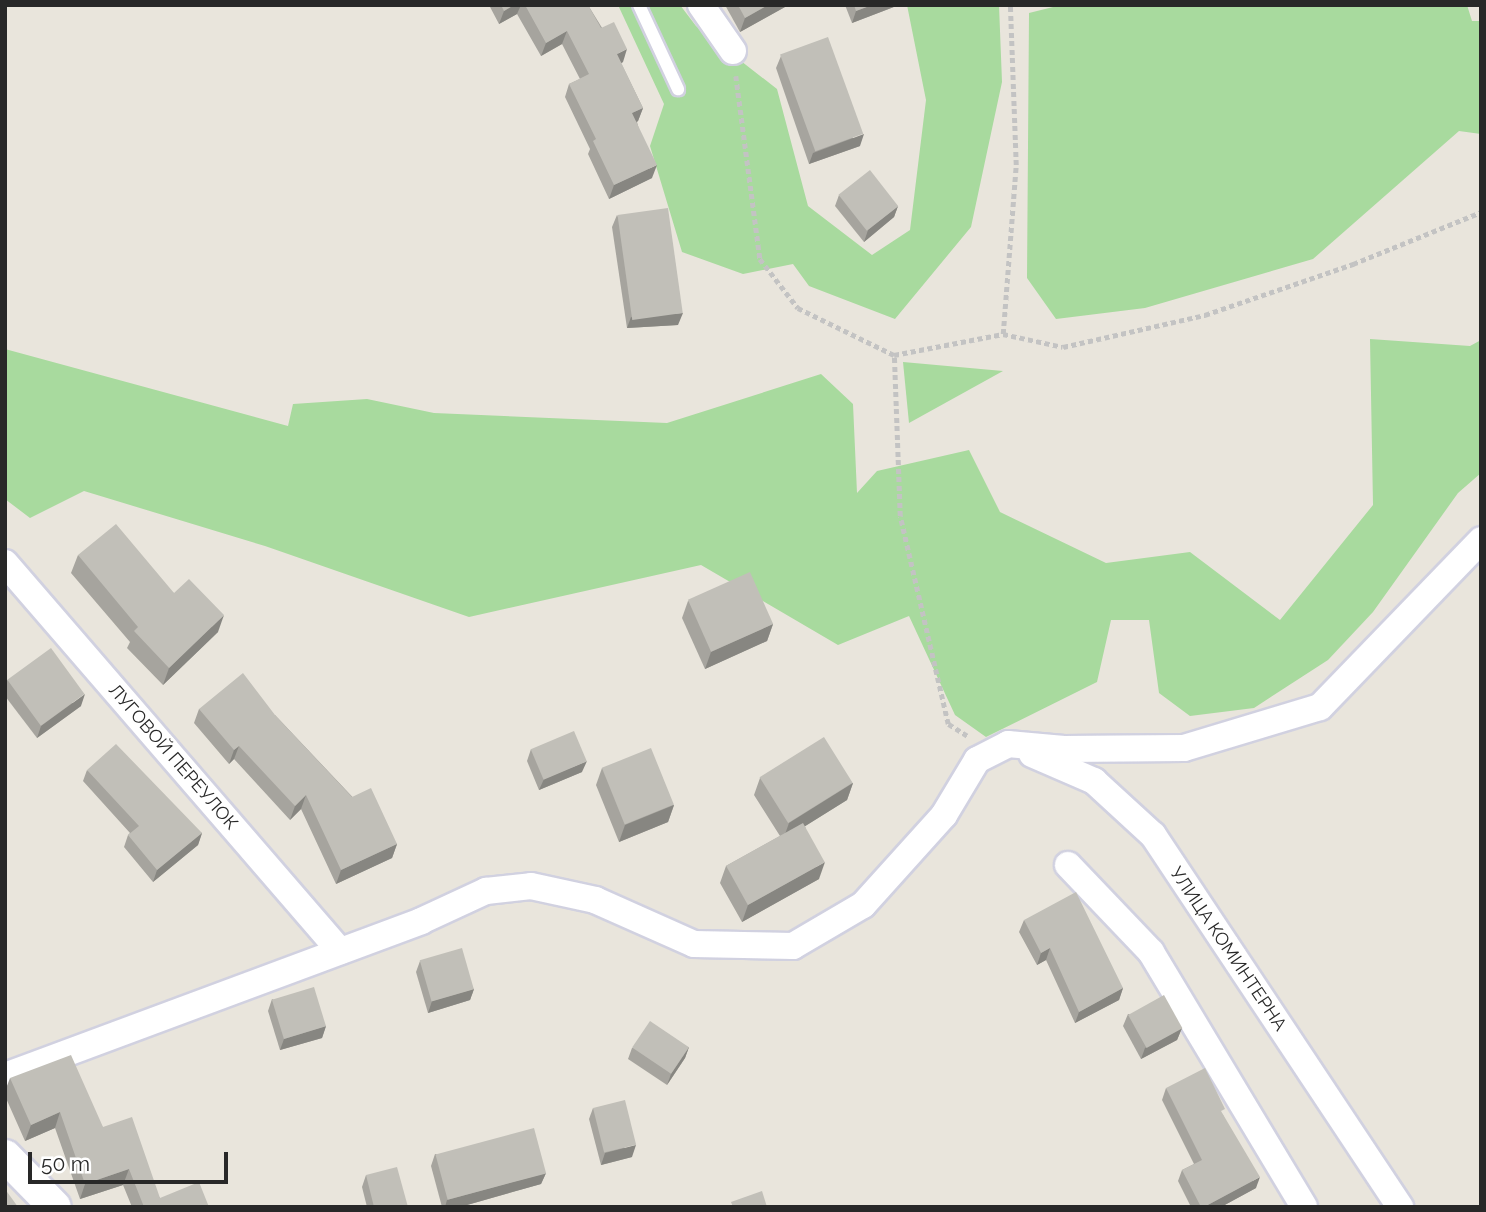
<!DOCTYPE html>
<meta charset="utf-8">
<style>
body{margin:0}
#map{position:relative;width:1486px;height:1212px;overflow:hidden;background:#e9e5dc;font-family:Raleway,sans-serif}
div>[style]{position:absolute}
.green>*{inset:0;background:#a8da9e}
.path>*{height:4.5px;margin-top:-2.25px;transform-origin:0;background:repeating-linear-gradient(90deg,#c3c3c3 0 5px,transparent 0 8.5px)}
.roads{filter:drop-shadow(2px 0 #d1d1e0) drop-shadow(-2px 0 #d1d1e0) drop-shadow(0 2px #d1d1e0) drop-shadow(0 -2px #d1d1e0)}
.service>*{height:12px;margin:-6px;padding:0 6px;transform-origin:6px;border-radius:6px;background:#fff}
.minor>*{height:26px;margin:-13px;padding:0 13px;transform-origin:13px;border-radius:13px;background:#fff}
.tertiary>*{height:32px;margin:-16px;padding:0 16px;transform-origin:16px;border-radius:16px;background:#fff}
.wall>*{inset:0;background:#a6a49e}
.shaded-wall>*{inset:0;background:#878681}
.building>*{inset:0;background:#c1bfb8;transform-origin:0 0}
span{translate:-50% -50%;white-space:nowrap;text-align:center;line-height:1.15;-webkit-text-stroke:5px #fff;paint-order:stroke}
.street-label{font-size:18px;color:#282828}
.frame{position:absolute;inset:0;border:7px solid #282828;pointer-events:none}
.scale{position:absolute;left:28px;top:1152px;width:200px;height:32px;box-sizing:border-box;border:4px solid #282828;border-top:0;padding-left:9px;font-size:21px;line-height:24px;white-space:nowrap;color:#282828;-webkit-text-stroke:5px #fff;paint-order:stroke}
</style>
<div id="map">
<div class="green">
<i style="clip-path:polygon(618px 5px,680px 5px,696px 26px,777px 89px,808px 206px,872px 255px,910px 230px,926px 100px,907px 5px,999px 5px,1002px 82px,971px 227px,895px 319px,809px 286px,793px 264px,743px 274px,682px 252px,650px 146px,664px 104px)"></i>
<i style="clip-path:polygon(1061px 5px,1467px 5px,1472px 21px,1481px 21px,1481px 134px,1459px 131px,1313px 259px,1145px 308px,1056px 319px,1027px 278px,1029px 13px)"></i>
<i style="clip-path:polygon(1370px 339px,1470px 346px,1481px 340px,1481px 473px,1458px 493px,1373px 612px,1328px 660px,1254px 708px,1190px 716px,1159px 693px,1149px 620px,1111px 620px,1097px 682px,986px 737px,955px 715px,909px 616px,838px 645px,701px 565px,469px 617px,265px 546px,84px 491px,30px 518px,5px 499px,5px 349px,288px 426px,293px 404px,367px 399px,434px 413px,667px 423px,821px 374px,853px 404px,857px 493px,877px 471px,969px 450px,1000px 512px,1106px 563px,1190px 552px,1280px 620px,1373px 505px)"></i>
<i style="clip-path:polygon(903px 362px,1003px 371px,909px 423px)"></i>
</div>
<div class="path">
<i style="left:736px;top:76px;width:185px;rotate:82.5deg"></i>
<i style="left:760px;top:259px;width:62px;rotate:52.2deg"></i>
<i style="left:798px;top:308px;width:107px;rotate:26.1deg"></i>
<i style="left:1003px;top:334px;width:61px;rotate:12.2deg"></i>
<i style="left:1063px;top:347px;width:146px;rotate:-12.7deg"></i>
<i style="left:1205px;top:315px;width:157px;rotate:-19deg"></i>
<i style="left:1353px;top:264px;width:138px;rotate:-22.1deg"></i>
<i style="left:967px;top:736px;width:22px;rotate:-148deg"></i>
<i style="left:948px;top:724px;width:213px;rotate:-103deg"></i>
<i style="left:900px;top:516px;width:161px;rotate:-92.1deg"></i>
<i style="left:894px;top:355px;width:111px;rotate:-10.9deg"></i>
<i style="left:1003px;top:334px;width:169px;rotate:-85.6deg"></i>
<i style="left:1016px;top:165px;width:160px;rotate:-92.1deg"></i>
</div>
<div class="roads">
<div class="service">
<i style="left:639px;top:5px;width:93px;rotate:65.1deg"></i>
</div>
<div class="minor">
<i style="left:701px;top:5px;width:56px;rotate:55.2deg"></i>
<i style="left:5px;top:563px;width:513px;rotate:49.19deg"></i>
<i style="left:1032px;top:754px;width:68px;rotate:23.5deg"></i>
<i style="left:1094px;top:781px;width:80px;rotate:42.5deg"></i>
<i style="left:1153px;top:835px;width:447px;rotate:56.4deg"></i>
<i style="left:1068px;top:865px;width:120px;rotate:46.3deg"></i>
<i style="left:1151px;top:952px;width:297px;rotate:59deg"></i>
<i style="left:5px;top:1076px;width:444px;rotate:-20.4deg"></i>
<i style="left:421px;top:921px;width:72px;rotate:-24.8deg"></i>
<i style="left:486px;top:891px;width:45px;rotate:-6.3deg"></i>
<i style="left:531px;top:886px;width:66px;rotate:12.3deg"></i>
<i style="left:595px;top:900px;width:108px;rotate:24deg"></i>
<i style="left:694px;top:944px;width:99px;rotate:1.2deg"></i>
<i style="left:793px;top:946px;width:81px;rotate:-30.4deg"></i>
<i style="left:863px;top:905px;width:121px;rotate:-48deg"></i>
<i style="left:944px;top:815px;width:64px;rotate:-59deg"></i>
<i style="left:977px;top:760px;width:35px;rotate:-27deg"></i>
<i style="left:1008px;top:744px;width:56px;rotate:5.1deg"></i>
<i style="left:1064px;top:749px;width:120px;rotate:-0.5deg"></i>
<i style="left:1184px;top:748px;width:142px;rotate:-16.8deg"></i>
<i style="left:1320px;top:707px;width:232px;rotate:-46deg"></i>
</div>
<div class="tertiary">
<i style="left:5px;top:1156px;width:71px;rotate:45.6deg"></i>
</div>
</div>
<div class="wall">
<i style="clip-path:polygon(489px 5px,588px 5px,623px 62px,621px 63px,643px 108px,638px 121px,637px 122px,652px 178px,609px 199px,588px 154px,590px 149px,565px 97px,569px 84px,580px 79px,562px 44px,541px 56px,517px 14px,499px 24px)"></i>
<i style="clip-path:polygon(725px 5px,786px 5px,785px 7px,740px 32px)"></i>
<i style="clip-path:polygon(845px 5px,899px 5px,852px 23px)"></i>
<i style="clip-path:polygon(781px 56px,860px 146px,809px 164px,776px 68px)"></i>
<i style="clip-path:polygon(839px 195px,898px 206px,894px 217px,864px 242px,835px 206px)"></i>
<i style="clip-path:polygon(617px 215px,678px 325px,627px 328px,612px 227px)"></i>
<i style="clip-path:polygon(78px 555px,174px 593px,218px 632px,163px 685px,127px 648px,130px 642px,71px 573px)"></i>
<i style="clip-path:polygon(688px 601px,773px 624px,767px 641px,705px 669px,682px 618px)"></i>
<i style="clip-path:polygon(7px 680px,81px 706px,37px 738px,5px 696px,5px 684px)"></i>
<i style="clip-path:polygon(199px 709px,275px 715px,397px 844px,392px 858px,336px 884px,301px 809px,290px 820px,234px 759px,229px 764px,194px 723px)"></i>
<i style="clip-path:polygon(531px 749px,582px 772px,539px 790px,527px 761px)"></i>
<i style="clip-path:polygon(602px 768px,674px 805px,668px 822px,619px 842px,596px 785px)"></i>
<i style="clip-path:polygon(87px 770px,202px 833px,198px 845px,153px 882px,124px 847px,128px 835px,130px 833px,83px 781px)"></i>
<i style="clip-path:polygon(760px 778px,853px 783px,847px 800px,805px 826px,819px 879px,742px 922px,720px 883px,726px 866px,780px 836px,754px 795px)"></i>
<i style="clip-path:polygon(1024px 920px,1123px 988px,1119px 1000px,1075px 1023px,1046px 960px,1037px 965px,1019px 932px)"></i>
<i style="clip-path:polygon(420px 961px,474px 989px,470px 1000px,428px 1013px,416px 972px)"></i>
<i style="clip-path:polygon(272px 999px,326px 1026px,322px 1038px,280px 1050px,268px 1011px)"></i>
<i style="clip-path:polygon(1128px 1014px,1182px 1028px,1177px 1040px,1141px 1059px,1123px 1026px)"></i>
<i style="clip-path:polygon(689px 1047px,685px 1058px,667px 1085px,628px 1059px,632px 1048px)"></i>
<i style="clip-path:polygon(10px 1078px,103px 1127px,160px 1198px,209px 1207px,132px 1207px,123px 1185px,80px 1199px,55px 1128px,25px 1141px,5px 1096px,5px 1091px)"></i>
<i style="clip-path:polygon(1166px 1088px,1223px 1115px,1256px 1188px,1221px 1207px,1191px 1207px,1178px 1181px,1182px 1170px,1194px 1164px,1162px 1100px)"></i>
<i style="clip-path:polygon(593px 1108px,632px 1157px,601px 1165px,589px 1119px)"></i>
<i style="clip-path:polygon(435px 1154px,546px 1173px,541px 1184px,460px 1207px,442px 1207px,431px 1166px)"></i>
<i style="clip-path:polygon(366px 1175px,408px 1207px,367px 1207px,362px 1187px)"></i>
</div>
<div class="shaded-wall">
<i style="clip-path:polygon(514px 5px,521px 5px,517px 14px,499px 24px,504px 11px)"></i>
<i style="clip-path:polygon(768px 5px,786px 5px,785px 7px,740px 32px,745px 18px)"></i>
<i style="clip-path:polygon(872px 5px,899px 5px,852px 23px,856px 11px)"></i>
<i style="clip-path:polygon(567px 31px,562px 44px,541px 56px,546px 43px)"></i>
<i style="clip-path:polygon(627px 49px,623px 62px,612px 68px,617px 54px)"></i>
<i style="clip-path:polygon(643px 108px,638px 121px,628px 126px,632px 113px)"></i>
<i style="clip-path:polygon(864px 134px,860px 146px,809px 164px,813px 153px)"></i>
<i style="clip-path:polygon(657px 165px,652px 178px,609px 199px,614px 185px)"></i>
<i style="clip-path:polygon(898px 206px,894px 217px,864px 242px,868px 230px)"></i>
<i style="clip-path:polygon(683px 313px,678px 325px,627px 328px,631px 317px)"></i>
<i style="clip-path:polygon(224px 615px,218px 632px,163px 685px,169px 668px)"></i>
<i style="clip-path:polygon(773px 624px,767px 641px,705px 669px,711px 652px)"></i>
<i style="clip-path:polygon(85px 694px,81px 706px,37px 738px,41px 726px)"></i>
<i style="clip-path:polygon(239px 746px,234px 759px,229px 764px,234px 750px)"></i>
<i style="clip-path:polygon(587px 761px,582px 772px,539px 790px,544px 779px)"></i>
<i style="clip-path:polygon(853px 783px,847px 800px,783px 840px,789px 823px)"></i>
<i style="clip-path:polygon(306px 795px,301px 809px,290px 820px,295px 806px)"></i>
<i style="clip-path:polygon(674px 805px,668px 822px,619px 842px,625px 825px)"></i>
<i style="clip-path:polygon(202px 833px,198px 845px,153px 882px,157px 870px)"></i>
<i style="clip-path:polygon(397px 844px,392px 858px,336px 884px,341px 870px)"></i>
<i style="clip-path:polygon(825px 862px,819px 879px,742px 922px,748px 905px)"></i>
<i style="clip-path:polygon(1050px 948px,1046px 960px,1037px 965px,1041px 953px)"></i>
<i style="clip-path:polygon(1123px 988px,1119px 1000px,1075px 1023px,1079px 1012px)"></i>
<i style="clip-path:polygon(474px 989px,470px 1000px,428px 1013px,432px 1001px)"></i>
<i style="clip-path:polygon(326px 1026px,322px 1038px,280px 1050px,284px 1039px)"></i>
<i style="clip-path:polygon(1182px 1028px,1177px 1040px,1141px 1059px,1145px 1048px)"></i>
<i style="clip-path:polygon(689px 1047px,685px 1058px,667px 1085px,671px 1074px)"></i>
<i style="clip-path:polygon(60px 1112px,55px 1128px,25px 1141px,31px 1125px)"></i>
<i style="clip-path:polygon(636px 1145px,632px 1157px,601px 1165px,605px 1153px)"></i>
<i style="clip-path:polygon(129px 1169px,123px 1185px,80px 1199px,85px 1184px)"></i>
<i style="clip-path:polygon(546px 1173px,541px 1184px,460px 1207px,445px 1207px,447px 1200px)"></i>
<i style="clip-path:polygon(1260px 1177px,1256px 1188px,1221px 1207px,1204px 1207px)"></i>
</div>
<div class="building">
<i style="clip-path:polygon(501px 5px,514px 5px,504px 11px)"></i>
<i style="clip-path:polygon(525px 5px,588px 5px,601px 28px,614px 22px,627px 49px,617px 54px,643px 108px,632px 113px,657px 165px,614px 185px,593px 141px,596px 139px,569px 84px,589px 74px,567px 31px,546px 43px)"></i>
<i style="clip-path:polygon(738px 5px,768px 5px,745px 18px)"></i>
<i style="clip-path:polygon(854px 5px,872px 5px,856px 11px)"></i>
<i style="left:828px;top:37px;width:103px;height:51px;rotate:70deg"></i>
<i style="left:870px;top:170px;width:46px;height:40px;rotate:52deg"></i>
<i style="left:668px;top:208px;width:106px;height:51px;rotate:82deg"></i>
<i style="clip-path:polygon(116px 524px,174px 593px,189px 579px,224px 615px,169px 668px,134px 631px,138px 627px,78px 555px)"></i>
<i style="left:750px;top:572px;width:57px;height:68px;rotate:66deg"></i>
<i style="left:51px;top:648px;width:57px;height:54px;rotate:54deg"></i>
<i style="clip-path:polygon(243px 673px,275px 715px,352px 797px,371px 788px,397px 844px,341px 870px,306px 795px,295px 806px,239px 746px,234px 750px,199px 709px)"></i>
<i style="left:574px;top:731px;width:33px;height:47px;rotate:67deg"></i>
<i style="left:824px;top:737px;width:54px;height:76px;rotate:58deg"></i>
<i style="clip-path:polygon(116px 744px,202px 833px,157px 870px,128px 835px,139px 826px,87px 770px)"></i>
<i style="left:651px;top:748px;width:61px;height:53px;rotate:68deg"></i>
<i style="left:803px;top:823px;width:45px;height:88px;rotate:61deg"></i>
<i style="clip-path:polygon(1076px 892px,1123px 988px,1079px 1012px,1050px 948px,1041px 953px,1024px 920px)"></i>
<i style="left:462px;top:948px;width:43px;height:44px;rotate:74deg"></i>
<i style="left:314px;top:987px;width:41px;height:44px;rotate:73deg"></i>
<i style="left:1164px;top:995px;width:38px;height:41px;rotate:61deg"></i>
<i style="left:650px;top:1021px;width:47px;height:32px;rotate:34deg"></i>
<i style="clip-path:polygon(71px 1055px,103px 1127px,132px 1117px,160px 1198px,199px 1182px,209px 1207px,144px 1207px,129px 1169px,85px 1184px,60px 1112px,31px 1125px,10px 1078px)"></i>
<i style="clip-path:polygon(1205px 1068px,1225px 1109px,1221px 1111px,1260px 1177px,1204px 1207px,1201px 1207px,1182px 1170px,1202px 1160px,1166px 1088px)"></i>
<i style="left:625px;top:1100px;width:46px;height:33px;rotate:76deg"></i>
<i style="left:534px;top:1128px;width:47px;height:102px;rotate:75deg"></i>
<i style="clip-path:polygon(397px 1167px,408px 1207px,374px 1207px,366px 1175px)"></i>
<i style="clip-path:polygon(5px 1189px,18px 1207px,5px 1207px)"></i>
<i style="clip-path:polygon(762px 1191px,767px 1207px,733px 1207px,731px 1202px)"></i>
</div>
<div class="street-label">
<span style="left:173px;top:757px;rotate:49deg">ЛУГОВОЙ ПЕРЕУЛОК</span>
<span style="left:1228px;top:949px;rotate:56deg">УЛИЦА КОМИНТЕРНА</span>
</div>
<div class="frame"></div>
<div class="scale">50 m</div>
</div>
